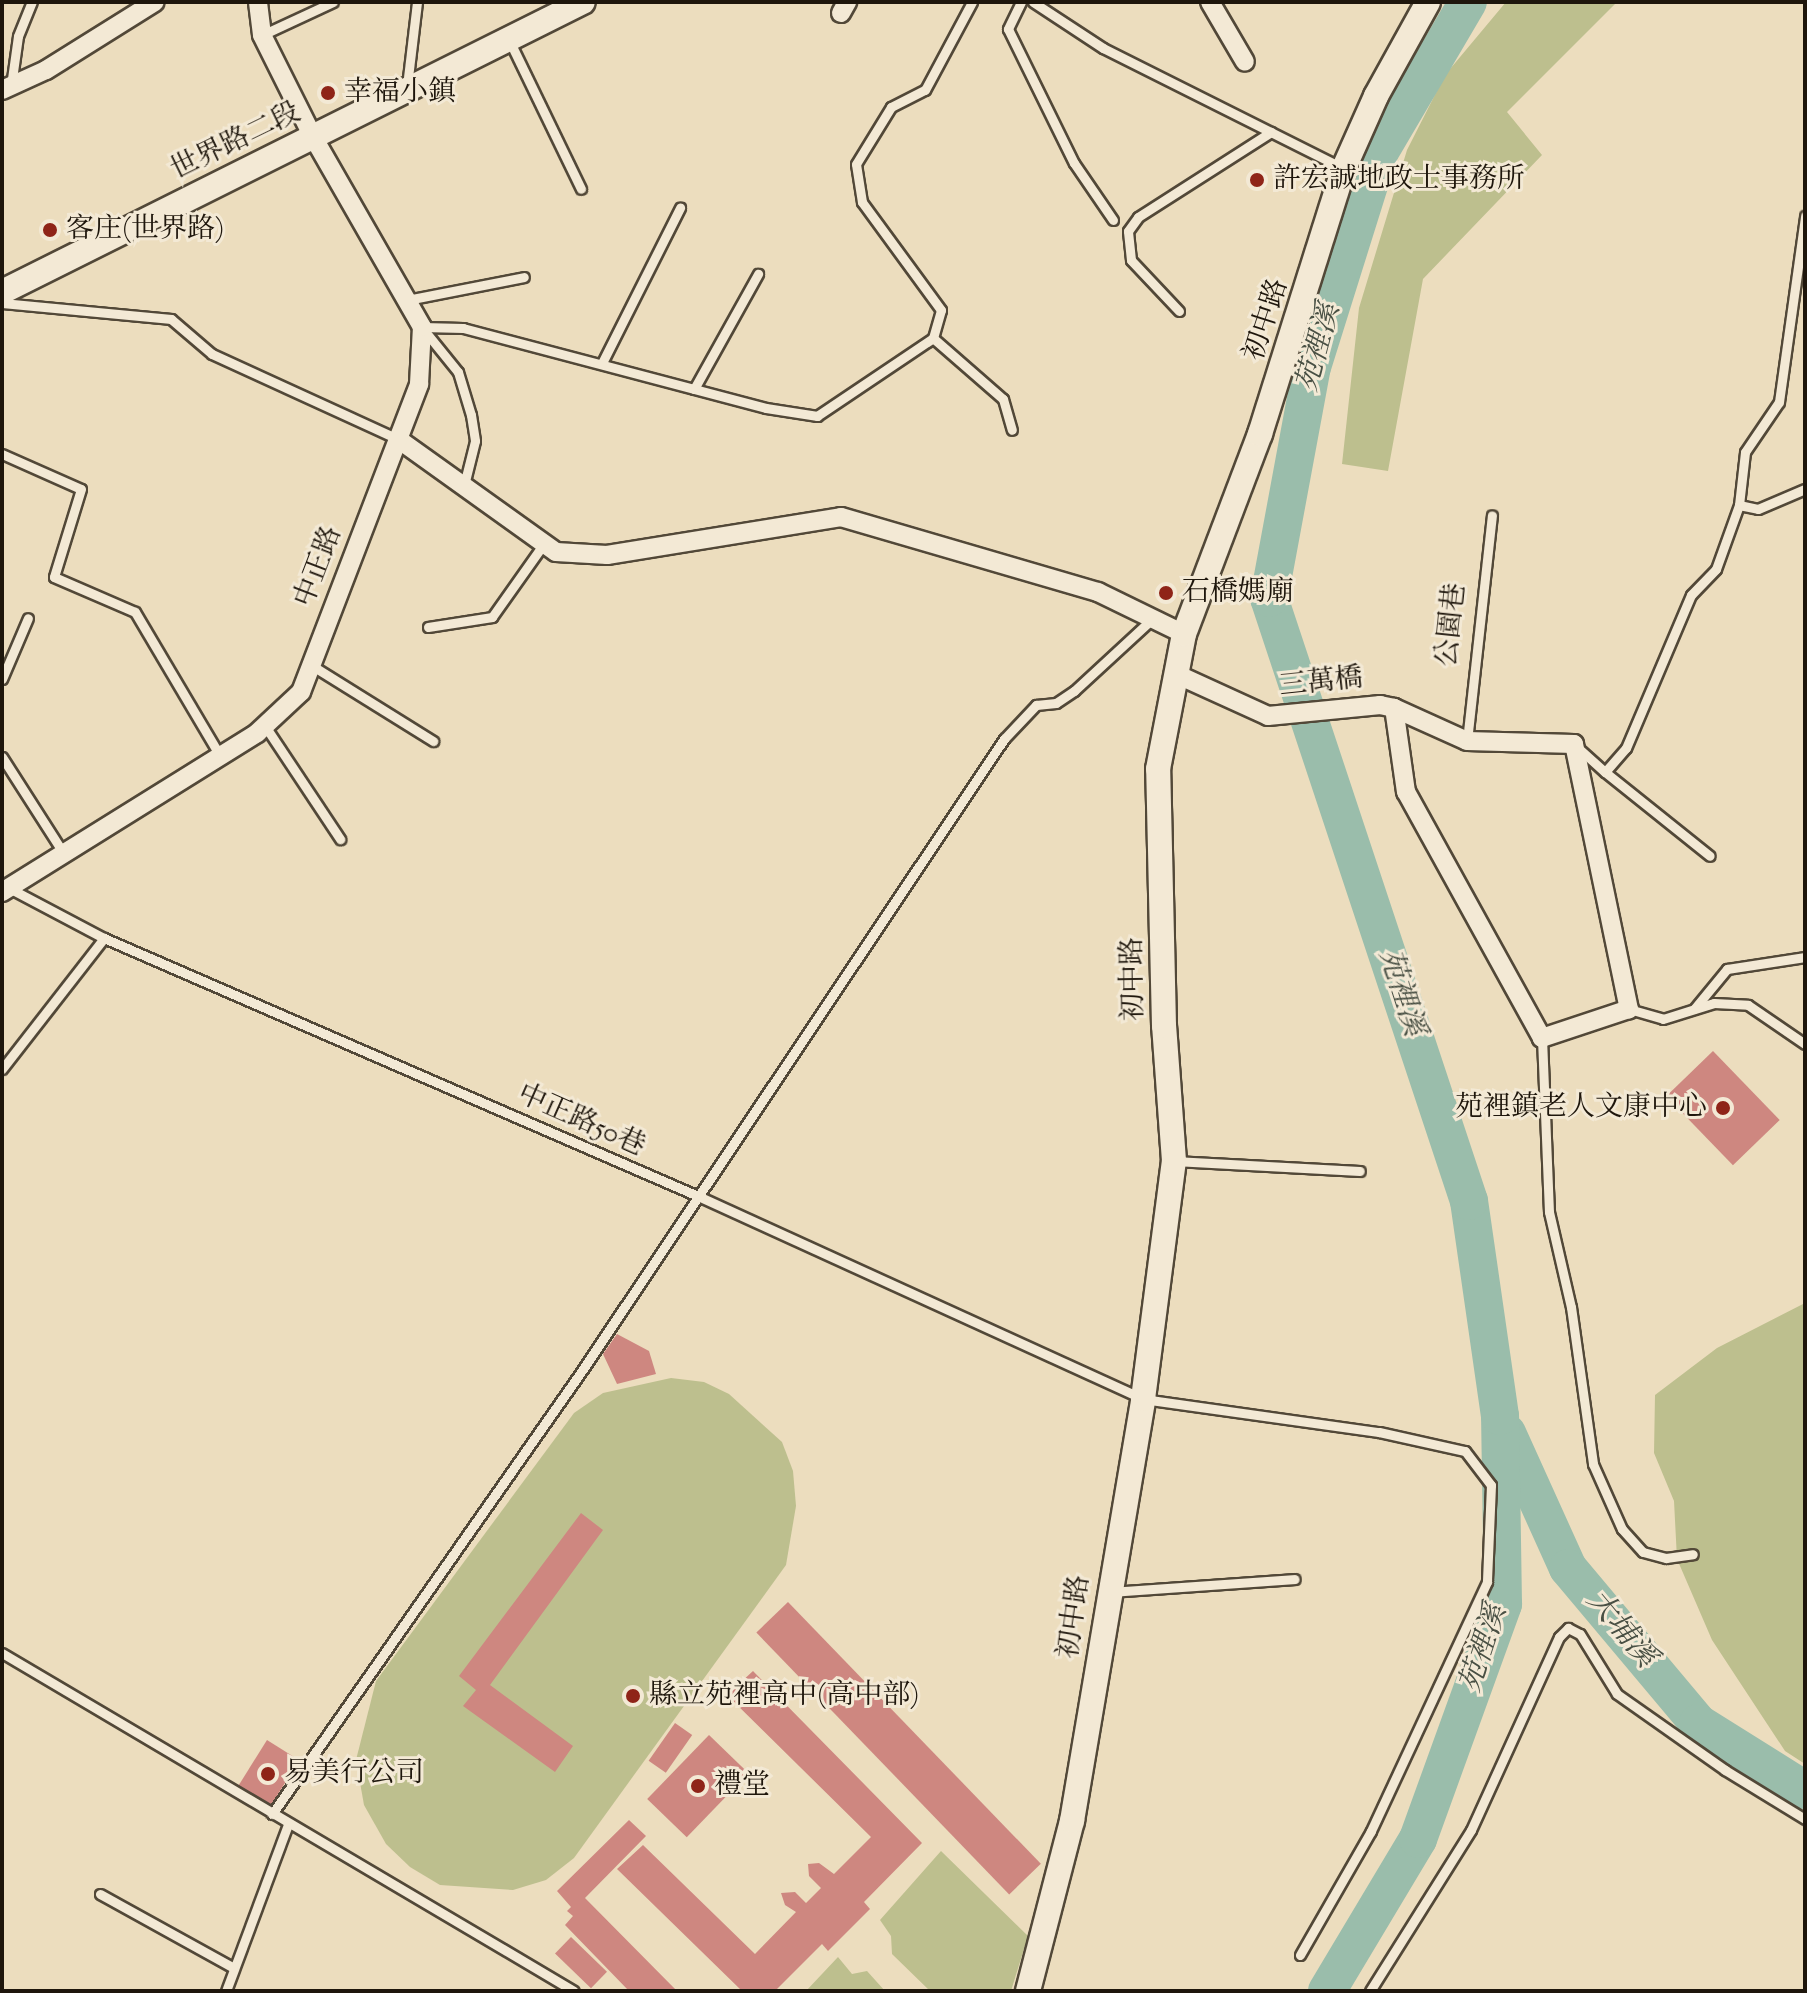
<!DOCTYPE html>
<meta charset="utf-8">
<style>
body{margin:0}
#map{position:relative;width:1807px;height:1993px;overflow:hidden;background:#ecddbe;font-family:"Sorts Mill Goudy","Noto Serif TC",serif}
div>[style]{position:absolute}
.green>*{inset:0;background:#bdbf8e}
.river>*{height:38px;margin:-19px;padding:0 19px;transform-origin:19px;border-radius:19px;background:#9abdab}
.building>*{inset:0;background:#ce8780;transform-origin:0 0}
.roads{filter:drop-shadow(2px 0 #524838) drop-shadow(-2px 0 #524838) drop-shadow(0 2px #524838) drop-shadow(0 -2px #524838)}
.lane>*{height:9px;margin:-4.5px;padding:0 4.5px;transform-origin:4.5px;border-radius:4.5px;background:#f3e9d5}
.street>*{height:18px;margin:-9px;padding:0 9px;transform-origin:9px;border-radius:9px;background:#f3e9d5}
.secondary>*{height:24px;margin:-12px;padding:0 12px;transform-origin:12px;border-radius:12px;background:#f3e9d5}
.dots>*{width:22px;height:22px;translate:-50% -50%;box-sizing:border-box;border:4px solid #f3e9d5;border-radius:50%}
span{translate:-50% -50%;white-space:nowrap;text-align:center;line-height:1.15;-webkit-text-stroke:6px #f3e9d5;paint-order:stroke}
.poi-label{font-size:28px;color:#1e160c}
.left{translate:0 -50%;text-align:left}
.right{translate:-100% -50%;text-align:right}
.street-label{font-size:28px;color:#1e160c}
.water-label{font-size:30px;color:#495044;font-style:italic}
.frame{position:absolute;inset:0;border:4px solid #1e160c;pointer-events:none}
</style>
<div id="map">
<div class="green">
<i style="clip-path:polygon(1506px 2px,1617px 2px,1507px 112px,1542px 155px,1423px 279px,1388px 471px,1342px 464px,1359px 308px,1407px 150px,1445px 75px)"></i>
<i style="clip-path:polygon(1805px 1303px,1805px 1764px,1785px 1751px,1712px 1640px,1677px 1559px,1674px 1501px,1654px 1453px,1655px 1395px,1717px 1348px)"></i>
<i style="clip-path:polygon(671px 1378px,704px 1382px,729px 1394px,782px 1442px,793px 1471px,796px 1506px,786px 1565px,574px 1858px,546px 1880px,513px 1890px,440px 1885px,410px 1867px,386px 1844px,364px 1805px,356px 1760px,376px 1681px,574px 1413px,603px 1393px)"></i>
<i style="clip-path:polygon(941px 1851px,1028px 1936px,1011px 1991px,930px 1991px,892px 1954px,891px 1936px,880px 1920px)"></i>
<i style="clip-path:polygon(838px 1957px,852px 1974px,867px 1971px,885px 1991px,806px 1991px)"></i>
</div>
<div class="river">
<i style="left:1507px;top:1433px;width:148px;rotate:65.7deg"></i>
<i style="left:1568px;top:1568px;width:202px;rotate:50deg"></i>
<i style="left:1698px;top:1723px;width:126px;rotate:32.1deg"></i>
<i style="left:1327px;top:1991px;width:177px;rotate:-59.1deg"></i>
<i style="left:1418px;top:1839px;width:250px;rotate:-70.1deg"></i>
<i style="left:1503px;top:1604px;width:188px;rotate:-90.9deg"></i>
<i style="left:1500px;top:1416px;width:217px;rotate:-98.2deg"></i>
<i style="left:1469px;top:1201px;width:635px;rotate:-108.35deg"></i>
<i style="left:1269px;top:598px;width:235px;rotate:-79.5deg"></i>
<i style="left:1312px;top:367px;width:224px;rotate:-72.6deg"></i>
<i style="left:1379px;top:153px;width:175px;rotate:-59.5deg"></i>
</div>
<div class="building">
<i style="left:1713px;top:1051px;width:96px;height:65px;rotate:46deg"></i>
<i style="clip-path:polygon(617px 1334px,649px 1351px,656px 1374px,617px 1384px,603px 1354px)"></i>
<i style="clip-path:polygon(581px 1513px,603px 1530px,490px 1685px,573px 1746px,555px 1772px,463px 1706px,476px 1690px,459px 1676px)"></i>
<i style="left:788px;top:1602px;width:364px;height:44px;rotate:46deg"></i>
<i style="clip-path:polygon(753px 1671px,922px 1843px,864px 1902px,870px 1909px,828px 1951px,822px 1944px,775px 1991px,742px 1991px,617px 1869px,643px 1845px,755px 1954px,796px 1912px,785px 1905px,781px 1893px,795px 1892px,806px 1903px,821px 1888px,809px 1876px,808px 1864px,819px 1863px,834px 1874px,871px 1837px,727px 1695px)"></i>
<i style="left:675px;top:1723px;width:21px;height:46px;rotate:35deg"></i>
<i style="left:709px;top:1735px;width:55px;height:89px;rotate:44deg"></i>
<i style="left:267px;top:1740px;width:38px;height:57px;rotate:32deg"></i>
<i style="clip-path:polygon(629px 1820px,646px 1836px,585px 1898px,677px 1991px,629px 1991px,565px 1925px,573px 1916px,567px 1911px,571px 1907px,557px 1891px)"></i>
<i style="left:571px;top:1937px;width:50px;height:23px;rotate:44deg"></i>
</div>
<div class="roads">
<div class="lane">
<i style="left:1021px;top:2px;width:30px;rotate:116deg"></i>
<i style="left:1008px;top:29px;width:149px;rotate:63.8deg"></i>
<i style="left:1074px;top:163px;width:69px;rotate:55.6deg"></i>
<i style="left:1033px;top:2px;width:84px;rotate:33.3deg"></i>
<i style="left:1103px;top:48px;width:268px;rotate:26.6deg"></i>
<i style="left:262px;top:35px;width:78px;rotate:-24.9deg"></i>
<i style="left:510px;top:42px;width:163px;rotate:64.2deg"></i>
<i style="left:11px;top:86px;width:50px;rotate:-82deg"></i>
<i style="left:18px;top:36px;width:37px;rotate:-68deg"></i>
<i style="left:407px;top:86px;width:85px;rotate:-83.2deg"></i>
<i style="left:407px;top:300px;width:119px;rotate:-11.1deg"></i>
<i style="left:2px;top:303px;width:170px;rotate:5.4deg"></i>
<i style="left:171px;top:319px;width:54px;rotate:40.5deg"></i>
<i style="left:212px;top:354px;width:205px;rotate:24.6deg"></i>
<i style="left:1179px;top:311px;width:70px;rotate:-133.3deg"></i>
<i style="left:1131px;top:260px;width:29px;rotate:-96deg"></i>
<i style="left:1128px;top:231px;width:17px;rotate:-54deg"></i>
<i style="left:1138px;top:217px;width:158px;rotate:-32.6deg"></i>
<i style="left:422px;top:327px;width:41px;rotate:1.4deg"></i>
<i style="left:463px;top:328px;width:313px;rotate:14.8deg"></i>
<i style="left:766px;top:408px;width:52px;rotate:8.9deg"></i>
<i style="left:817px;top:416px;width:140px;rotate:-33.9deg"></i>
<i style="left:933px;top:338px;width:29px;rotate:-74deg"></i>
<i style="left:941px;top:310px;width:134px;rotate:-126.2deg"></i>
<i style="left:862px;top:202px;width:38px;rotate:-99deg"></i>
<i style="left:856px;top:164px;width:67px;rotate:-58.4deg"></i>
<i style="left:891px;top:107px;width:38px;rotate:-27deg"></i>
<i style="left:925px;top:90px;width:100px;rotate:-61.9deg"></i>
<i style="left:424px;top:330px;width:54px;rotate:51deg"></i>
<i style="left:458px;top:372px;width:45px;rotate:73.2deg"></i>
<i style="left:471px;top:415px;width:26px;rotate:81deg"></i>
<i style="left:475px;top:441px;width:45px;rotate:104deg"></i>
<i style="left:933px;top:338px;width:93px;rotate:41.1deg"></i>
<i style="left:1003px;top:399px;width:32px;rotate:74deg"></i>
<i style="left:602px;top:363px;width:174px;rotate:-63.3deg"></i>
<i style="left:694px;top:389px;width:132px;rotate:-60.9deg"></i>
<i style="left:2px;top:454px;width:86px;rotate:23.9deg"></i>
<i style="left:81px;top:489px;width:92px;rotate:107.1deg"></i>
<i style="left:54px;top:577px;width:88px;rotate:23.4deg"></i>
<i style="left:135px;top:612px;width:167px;rotate:59.4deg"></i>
<i style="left:1739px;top:505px;width:19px;rotate:12deg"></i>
<i style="left:1758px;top:509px;width:51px;rotate:-23.1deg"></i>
<i style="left:428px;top:627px;width:65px;rotate:-8.9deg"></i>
<i style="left:492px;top:617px;width:88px;rotate:-54.7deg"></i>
<i style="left:311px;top:665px;width:144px;rotate:31.9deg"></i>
<i style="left:2px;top:679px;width:66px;rotate:-66.9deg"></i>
<i style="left:265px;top:726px;width:136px;rotate:56.4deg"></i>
<i style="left:1467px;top:741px;width:227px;rotate:-83.7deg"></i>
<i style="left:1576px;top:746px;width:39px;rotate:42deg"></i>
<i style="left:1605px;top:772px;width:32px;rotate:-49deg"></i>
<i style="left:1626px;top:748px;width:166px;rotate:-67deg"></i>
<i style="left:1691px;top:595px;width:36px;rotate:-46deg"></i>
<i style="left:1716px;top:569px;width:68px;rotate:-70.2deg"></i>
<i style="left:1739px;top:505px;width:53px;rotate:-83.5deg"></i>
<i style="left:1745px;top:452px;width:60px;rotate:-55.8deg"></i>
<i style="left:1779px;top:402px;width:188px;rotate:-82deg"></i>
<i style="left:2px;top:757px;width:115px;rotate:57.4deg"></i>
<i style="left:1605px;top:772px;width:134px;rotate:38.7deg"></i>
<i style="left:9px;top:888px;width:107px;rotate:27.8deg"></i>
<i style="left:104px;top:938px;width:648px;rotate:23.48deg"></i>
<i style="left:698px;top:1196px;width:489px;rotate:24.5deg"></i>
<i style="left:1143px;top:1399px;width:238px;rotate:8deg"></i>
<i style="left:1379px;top:1432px;width:88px;rotate:12.5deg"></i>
<i style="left:1465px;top:1451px;width:43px;rotate:52.6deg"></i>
<i style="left:1491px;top:1485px;width:97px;rotate:92.4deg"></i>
<i style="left:1487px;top:1582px;width:275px;rotate:115deg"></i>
<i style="left:1371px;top:1831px;width:143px;rotate:119.8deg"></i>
<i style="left:1629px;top:1009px;width:35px;rotate:16deg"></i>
<i style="left:1663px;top:1019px;width:53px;rotate:-17.4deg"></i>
<i style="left:1714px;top:1003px;width:34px;rotate:3deg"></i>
<i style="left:1748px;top:1005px;width:69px;rotate:34.4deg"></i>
<i style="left:1694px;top:1009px;width:52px;rotate:-50.5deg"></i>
<i style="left:1727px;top:969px;width:79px;rotate:-8.7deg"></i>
<i style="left:1542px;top:1038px;width:174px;rotate:87.7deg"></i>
<i style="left:1549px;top:1212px;width:98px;rotate:77deg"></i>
<i style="left:1571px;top:1307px;width:159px;rotate:82deg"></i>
<i style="left:1593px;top:1464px;width:71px;rotate:66deg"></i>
<i style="left:1622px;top:1529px;width:31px;rotate:48deg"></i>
<i style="left:1643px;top:1552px;width:24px;rotate:15deg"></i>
<i style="left:1666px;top:1558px;width:27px;rotate:-8deg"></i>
<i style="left:2px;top:1069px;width:166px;rotate:-52.1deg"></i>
<i style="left:1174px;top:1161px;width:186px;rotate:3.1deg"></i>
<i style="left:1111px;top:1592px;width:184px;rotate:-4deg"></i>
<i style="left:2px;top:1653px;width:664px;rotate:30.58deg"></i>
<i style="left:272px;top:1814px;width:543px;rotate:-55.05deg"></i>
<i style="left:583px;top:1369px;width:758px;rotate:-56.25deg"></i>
<i style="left:1004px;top:739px;width:47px;rotate:-46.7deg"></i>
<i style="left:1036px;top:705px;width:20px;rotate:-6deg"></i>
<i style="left:1056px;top:703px;width:22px;rotate:-34deg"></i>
<i style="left:1074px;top:691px;width:106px;rotate:-42.7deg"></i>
<i style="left:100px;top:1894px;width:153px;rotate:28.9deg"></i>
<i style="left:226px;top:1991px;width:178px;rotate:-69.6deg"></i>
<i style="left:1370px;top:1991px;width:190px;rotate:-57.9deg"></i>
<i style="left:1471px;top:1830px;width:212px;rotate:-65.5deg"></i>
<i style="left:1559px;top:1637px;width:13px;rotate:-45deg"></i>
<i style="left:1568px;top:1628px;width:13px;rotate:27deg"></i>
<i style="left:1580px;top:1634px;width:70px;rotate:58.3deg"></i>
<i style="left:1617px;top:1694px;width:132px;rotate:35.1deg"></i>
<i style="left:1725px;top:1770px;width:94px;rotate:31.5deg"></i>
</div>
<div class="street">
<i style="left:1210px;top:2px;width:69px;rotate:59.7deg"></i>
<i style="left:841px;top:13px;width:13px;rotate:-61deg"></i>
<i style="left:2px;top:90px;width:48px;rotate:-24.4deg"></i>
<i style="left:46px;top:70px;width:128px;rotate:-32deg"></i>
<i style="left:398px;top:439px;width:194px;rotate:35.6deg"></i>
<i style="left:556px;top:552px;width:51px;rotate:3.4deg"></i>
<i style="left:607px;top:555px;width:237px;rotate:-9.2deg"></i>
<i style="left:841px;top:517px;width:268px;rotate:16.3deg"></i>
<i style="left:1098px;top:592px;width:96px;rotate:26deg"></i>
<i style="left:1176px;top:674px;width:101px;rotate:24.5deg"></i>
<i style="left:1268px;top:716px;width:113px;rotate:-5.6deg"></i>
<i style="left:1380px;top:705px;width:14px;rotate:12deg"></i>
<i style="left:1394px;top:708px;width:80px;rotate:24.3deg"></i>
<i style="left:1467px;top:741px;width:107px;rotate:1.6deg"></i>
<i style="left:1574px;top:744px;width:271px;rotate:78.3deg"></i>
<i style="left:1629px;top:1009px;width:92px;rotate:161.6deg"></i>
<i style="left:1542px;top:1038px;width:281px;rotate:-118.9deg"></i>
<i style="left:1406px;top:792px;width:85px;rotate:-98.1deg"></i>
<i style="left:2px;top:892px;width:301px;rotate:-31.9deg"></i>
<i style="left:257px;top:733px;width:60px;rotate:-43deg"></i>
<i style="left:301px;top:692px;width:330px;rotate:-69deg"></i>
<i style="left:419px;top:384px;width:57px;rotate:-87deg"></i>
<i style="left:422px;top:327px;width:219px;rotate:-119.8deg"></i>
<i style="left:313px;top:137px;width:114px;rotate:-116.6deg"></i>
<i style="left:262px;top:35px;width:33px;rotate:-97deg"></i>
</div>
<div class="secondary">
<i style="left:2px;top:292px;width:649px;rotate:-26.53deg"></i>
<i style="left:1028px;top:1991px;width:176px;rotate:-75.5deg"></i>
<i style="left:1072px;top:1821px;width:428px;rotate:-80.4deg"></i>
<i style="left:1143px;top:1399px;width:240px;rotate:-82.6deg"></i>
<i style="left:1174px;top:1161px;width:135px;rotate:-94.2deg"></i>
<i style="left:1164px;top:1026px;width:257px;rotate:-91.3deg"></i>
<i style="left:1158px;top:769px;width:137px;rotate:-79.1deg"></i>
<i style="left:1184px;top:634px;width:214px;rotate:-69.2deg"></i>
<i style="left:1260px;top:434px;width:279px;rotate:-72.5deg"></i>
<i style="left:1344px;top:168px;width:79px;rotate:-66deg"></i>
<i style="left:1376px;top:96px;width:107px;rotate:-61deg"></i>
</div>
</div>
<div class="dots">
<i style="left:328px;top:93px;background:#8f2418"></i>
<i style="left:1257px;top:180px;background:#8f2418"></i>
<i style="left:50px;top:230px;background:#8f2418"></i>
<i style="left:1166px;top:593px;background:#8f2418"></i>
<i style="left:1723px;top:1108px;background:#8f2418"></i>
<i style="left:633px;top:1696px;background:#8f2418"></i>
<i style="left:268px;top:1774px;background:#8f2418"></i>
<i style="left:698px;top:1786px;background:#8f2418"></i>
</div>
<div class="poi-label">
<span class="left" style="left:344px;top:93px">幸福小鎮</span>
<span class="left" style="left:1273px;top:180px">許宏誠地政士事務所</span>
<span class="left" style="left:66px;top:230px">客庄(世界路)</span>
<span class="left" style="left:1182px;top:593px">石橋媽廟</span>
<span class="right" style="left:1707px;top:1108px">苑裡鎮老人文康中心</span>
<span class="left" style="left:649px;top:1696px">縣立苑裡高中(高中部)</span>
<span class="left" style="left:284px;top:1774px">易美行公司</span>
<span class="left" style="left:714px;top:1786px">禮堂</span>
</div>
<div class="street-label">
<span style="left:236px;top:142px;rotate:-26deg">世界路二段</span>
<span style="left:1267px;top:320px;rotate:-72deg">初中路</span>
<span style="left:319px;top:567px;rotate:-69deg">中正路</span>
<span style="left:1452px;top:625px;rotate:-84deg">公園巷</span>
<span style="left:1321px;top:683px;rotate:-6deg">三萬橋</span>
<span style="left:1134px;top:979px;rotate:-91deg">初中路</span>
<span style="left:581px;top:1121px;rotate:24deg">中正路50巷</span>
<span style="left:1075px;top:1617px;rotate:-82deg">初中路</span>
</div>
<div class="water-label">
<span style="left:1320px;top:348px;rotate:-75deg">苑裡溪</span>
<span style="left:1400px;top:993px;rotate:72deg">苑裡溪</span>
<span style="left:1620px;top:1630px;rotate:50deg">大埔溪</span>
<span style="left:1485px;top:1649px;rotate:-72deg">苑裡溪</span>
</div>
<div class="frame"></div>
</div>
